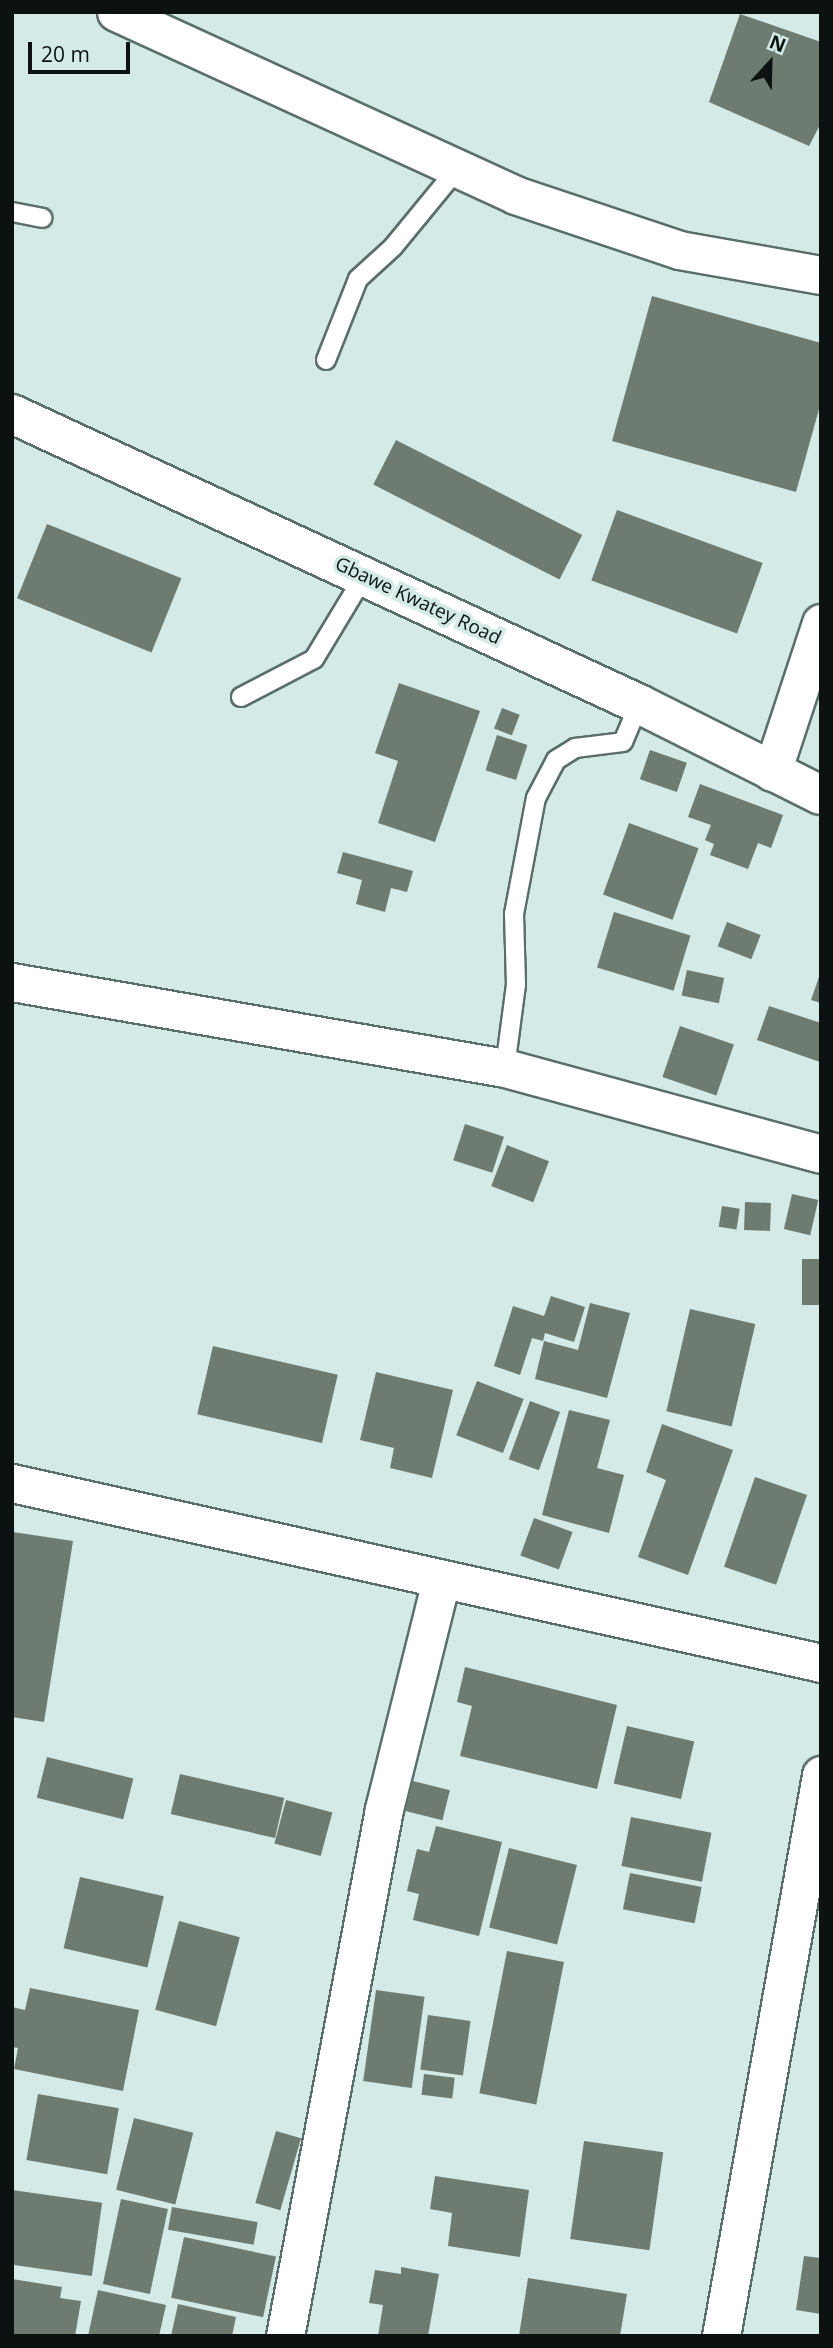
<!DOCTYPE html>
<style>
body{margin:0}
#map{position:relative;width:833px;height:2348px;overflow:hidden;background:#d4eae7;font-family:"Open Sans",sans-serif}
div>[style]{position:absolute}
.building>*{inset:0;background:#6d7b70;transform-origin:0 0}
.roads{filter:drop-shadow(2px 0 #5a6e6b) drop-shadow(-2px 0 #5a6e6b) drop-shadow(0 2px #5a6e6b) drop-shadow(0 -2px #5a6e6b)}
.lane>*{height:18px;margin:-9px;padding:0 9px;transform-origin:9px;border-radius:9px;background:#fff}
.street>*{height:37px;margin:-18.5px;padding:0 18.5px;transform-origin:18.5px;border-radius:18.5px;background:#fff}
.secondary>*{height:38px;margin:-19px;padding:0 19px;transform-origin:19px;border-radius:19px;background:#fff}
span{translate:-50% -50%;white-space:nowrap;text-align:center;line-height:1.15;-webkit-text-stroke:7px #d4eae7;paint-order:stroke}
.street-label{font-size:19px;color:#0b1211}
.frame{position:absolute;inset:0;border:14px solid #0b1211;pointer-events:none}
.north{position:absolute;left:735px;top:28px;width:70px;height:70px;-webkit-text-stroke:5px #d4eae7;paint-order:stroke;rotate:22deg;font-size:19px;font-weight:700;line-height:28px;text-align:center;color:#0b1211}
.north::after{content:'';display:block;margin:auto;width:24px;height:32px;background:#0b1211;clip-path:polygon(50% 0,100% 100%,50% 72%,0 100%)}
.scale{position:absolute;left:28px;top:42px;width:102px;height:32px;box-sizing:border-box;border:4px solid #0b1211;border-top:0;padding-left:9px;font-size:21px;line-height:24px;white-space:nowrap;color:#0b1211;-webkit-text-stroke:5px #d4eae7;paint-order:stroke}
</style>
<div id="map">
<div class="building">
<i style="clip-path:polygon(740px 14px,821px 42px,821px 123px,809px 146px,709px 102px)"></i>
<i style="clip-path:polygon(652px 296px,821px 343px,821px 402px,796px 492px,612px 441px)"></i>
<i style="left:396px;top:440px;width:209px;height:50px;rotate:27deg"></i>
<i style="left:617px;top:510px;width:155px;height:75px;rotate:20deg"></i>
<i style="left:47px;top:524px;width:145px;height:80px;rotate:22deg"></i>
<i style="clip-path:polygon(399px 683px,480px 711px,435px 842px,378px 823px,398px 761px,375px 753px)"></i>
<i style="left:502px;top:708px;width:19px;height:22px;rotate:21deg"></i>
<i style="left:497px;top:735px;width:32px;height:37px;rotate:18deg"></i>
<i style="left:650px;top:750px;width:39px;height:31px;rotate:19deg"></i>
<i style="clip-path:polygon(700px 784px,783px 815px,771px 848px,758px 843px,748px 869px,710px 855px,714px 844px,705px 840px,711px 825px,688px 817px)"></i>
<i style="left:629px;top:823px;width:74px;height:76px;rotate:20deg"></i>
<i style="clip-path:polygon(343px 852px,413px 871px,407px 892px,391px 888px,385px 912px,356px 904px,362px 880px,337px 873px)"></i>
<i style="left:614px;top:912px;width:80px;height:58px;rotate:17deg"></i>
<i style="left:727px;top:922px;width:36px;height:26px;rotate:21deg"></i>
<i style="left:687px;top:970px;width:38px;height:26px;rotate:12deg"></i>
<i style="clip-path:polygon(820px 974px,821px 974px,821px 1003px,811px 1000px)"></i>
<i style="clip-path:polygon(769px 1006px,821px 1023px,820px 1062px,757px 1040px)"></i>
<i style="left:680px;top:1026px;width:57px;height:54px;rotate:19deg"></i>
<i style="left:465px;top:1124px;width:41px;height:38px;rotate:18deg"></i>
<i style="left:507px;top:1145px;width:45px;height:44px;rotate:21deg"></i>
<i style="left:792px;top:1194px;width:27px;height:36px;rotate:13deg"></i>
<i style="left:745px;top:1202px;width:26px;height:28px;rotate:2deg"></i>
<i style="left:722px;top:1206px;width:18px;height:21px;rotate:9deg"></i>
<i style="left:802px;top:1259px;width:19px;height:46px"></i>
<i style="clip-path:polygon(551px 1296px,585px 1307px,574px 1342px,545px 1333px,543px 1341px,532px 1338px,520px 1375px,494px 1366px,513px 1306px,544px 1316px)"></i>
<i style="clip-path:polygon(590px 1303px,630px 1313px,607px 1398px,535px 1379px,544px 1341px,578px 1350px)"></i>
<i style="left:690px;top:1309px;width:67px;height:105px;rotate:13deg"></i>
<i style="left:213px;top:1346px;width:128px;height:70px;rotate:13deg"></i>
<i style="clip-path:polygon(376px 1372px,453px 1390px,432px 1478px,390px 1468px,394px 1448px,360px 1440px)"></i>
<i style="left:477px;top:1381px;width:50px;height:58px;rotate:21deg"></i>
<i style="left:530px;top:1401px;width:32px;height:62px;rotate:20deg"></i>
<i style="clip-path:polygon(569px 1410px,610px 1420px,597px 1468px,624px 1475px,609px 1533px,542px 1515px)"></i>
<i style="clip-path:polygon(662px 1424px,733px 1450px,688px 1575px,638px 1557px,666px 1480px,646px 1472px)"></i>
<i style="left:755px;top:1477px;width:55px;height:95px;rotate:19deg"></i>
<i style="left:534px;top:1518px;width:41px;height:40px;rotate:20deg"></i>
<i style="clip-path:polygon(13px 1532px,73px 1541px,44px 1722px,12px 1717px)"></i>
<i style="clip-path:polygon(465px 1667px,617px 1705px,597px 1789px,460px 1756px,472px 1706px,457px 1702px)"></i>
<i style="left:627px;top:1726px;width:69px;height:59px;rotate:13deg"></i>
<i style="left:47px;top:1757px;width:89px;height:42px;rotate:14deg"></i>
<i style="left:180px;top:1774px;width:107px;height:41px;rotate:13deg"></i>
<i style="left:413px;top:1781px;width:38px;height:31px;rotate:14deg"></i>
<i style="left:286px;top:1800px;width:48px;height:45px;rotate:15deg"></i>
<i style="left:631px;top:1817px;width:82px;height:50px;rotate:11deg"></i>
<i style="clip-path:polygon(436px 1826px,502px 1842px,479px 1936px,413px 1920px,419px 1894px,407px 1891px,417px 1849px,429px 1852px)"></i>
<i style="left:509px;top:1848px;width:70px;height:82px;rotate:14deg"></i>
<i style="left:630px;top:1873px;width:73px;height:37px;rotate:11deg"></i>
<i style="left:80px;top:1877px;width:86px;height:73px;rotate:13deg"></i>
<i style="left:179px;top:1921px;width:63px;height:92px;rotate:15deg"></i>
<i style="left:507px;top:1951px;width:58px;height:145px;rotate:11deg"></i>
<i style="clip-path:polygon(30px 1988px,139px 2010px,123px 2091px,14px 2069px,18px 2048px,12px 2047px,12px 2007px,25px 2010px)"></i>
<i style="left:376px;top:1990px;width:49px;height:92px;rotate:8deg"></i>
<i style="left:428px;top:2015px;width:43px;height:55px;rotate:8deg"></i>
<i style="left:424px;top:2074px;width:31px;height:21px;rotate:7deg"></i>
<i style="left:38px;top:2094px;width:82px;height:67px;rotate:10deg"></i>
<i style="left:134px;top:2118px;width:61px;height:74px;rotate:14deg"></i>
<i style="left:276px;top:2131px;width:26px;height:75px;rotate:16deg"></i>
<i style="left:584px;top:2141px;width:80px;height:99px;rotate:8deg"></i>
<i style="clip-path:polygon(435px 2176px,529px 2190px,520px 2257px,448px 2246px,452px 2213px,430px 2209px)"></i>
<i style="left:12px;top:2190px;width:91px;height:74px;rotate:8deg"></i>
<i style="left:121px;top:2199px;width:48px;height:87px;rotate:12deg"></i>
<i style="left:172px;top:2207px;width:87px;height:23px;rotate:10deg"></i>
<i style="left:184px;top:2237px;width:94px;height:62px;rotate:12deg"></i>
<i style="clip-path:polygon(804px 2256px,821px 2258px,821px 2314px,796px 2310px)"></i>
<i style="clip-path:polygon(401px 2267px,439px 2274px,428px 2336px,378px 2336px,383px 2305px,369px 2303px,375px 2270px,401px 2274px)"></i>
<i style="clip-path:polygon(528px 2278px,627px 2294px,620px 2336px,519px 2336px)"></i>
<i style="clip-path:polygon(12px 2279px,62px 2287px,60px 2298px,81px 2301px,75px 2336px,12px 2336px)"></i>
<i style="clip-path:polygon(98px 2290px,166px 2305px,159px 2336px,88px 2336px)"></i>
<i style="clip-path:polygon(178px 2304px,236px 2317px,232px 2336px,171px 2336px)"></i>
</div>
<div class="roads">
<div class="lane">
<i style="left:12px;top:212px;width:31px;rotate:11deg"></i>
<i style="left:326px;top:360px;width:87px;rotate:-68.4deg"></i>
<i style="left:358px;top:279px;width:47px;rotate:-42.4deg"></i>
<i style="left:393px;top:247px;width:102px;rotate:-50.6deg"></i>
<i style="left:241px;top:697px;width:82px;rotate:-27.5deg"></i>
<i style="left:314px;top:659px;width:97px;rotate:-58.9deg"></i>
<i style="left:505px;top:1068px;width:84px;rotate:-82.5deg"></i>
<i style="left:516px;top:985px;width:71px;rotate:-91.6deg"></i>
<i style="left:514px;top:914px;width:118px;rotate:-79.3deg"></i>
<i style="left:536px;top:798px;width:43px;rotate:-62.2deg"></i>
<i style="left:556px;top:760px;width:22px;rotate:-32deg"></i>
<i style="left:575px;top:748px;width:48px;rotate:-7.1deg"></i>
<i style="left:623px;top:742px;width:41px;rotate:-67.2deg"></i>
</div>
<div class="street">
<i style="left:116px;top:12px;width:439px;rotate:24.6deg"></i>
<i style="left:515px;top:195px;width:173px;rotate:18.5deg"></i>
<i style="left:679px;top:250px;width:144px;rotate:10deg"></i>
<i style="left:772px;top:772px;width:157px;rotate:-71.8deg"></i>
<i style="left:12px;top:982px;width:500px;rotate:9.9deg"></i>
<i style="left:505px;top:1068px;width:327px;rotate:15.2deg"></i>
<i style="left:12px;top:1483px;width:829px;rotate:12.54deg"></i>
<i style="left:285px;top:2336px;width:536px;rotate:-79.36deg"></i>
<i style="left:384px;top:1809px;width:236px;rotate:-76deg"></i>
<i style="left:721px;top:2336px;width:570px;rotate:-79.89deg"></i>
</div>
<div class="secondary">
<i style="left:12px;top:414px;width:691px;rotate:24.82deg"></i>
<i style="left:639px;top:704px;width:203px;rotate:26.6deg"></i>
</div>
</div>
<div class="street-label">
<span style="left:418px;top:601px;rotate:25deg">Gbawe Kwatey Road</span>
</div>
<div class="frame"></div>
<div class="north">N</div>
<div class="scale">20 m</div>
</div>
